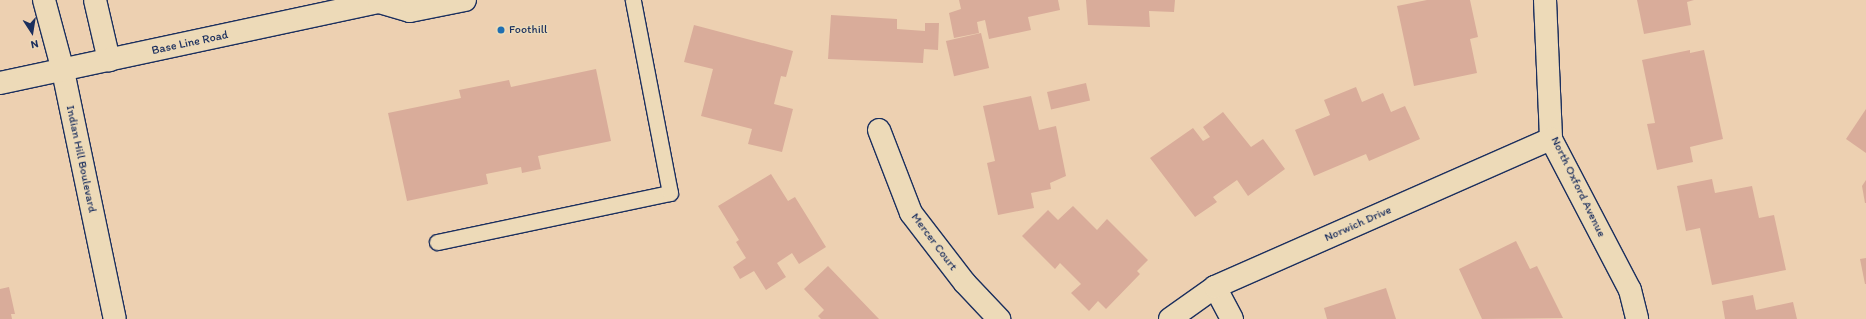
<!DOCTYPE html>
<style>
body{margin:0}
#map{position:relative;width:1866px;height:319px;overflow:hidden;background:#edd0b1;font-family:Itim,sans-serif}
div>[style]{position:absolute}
.building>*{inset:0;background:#d9ac9a;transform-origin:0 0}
.roads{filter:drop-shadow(1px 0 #1b2f5e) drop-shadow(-1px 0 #1b2f5e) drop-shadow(0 1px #1b2f5e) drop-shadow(0 -1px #1b2f5e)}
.service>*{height:15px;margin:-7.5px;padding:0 7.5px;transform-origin:7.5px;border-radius:7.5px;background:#eddab8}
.minor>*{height:22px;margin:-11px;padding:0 11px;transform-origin:11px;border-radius:11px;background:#eddab8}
.tertiary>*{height:22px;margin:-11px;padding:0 11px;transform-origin:11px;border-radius:11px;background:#eddab8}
.primary>*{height:22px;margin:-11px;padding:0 11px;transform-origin:11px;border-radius:11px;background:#eddab8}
.dots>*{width:11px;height:11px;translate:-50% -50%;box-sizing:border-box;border:2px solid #eddab8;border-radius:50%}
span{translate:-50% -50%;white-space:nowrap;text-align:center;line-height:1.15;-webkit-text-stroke:3px #eddab8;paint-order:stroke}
.poi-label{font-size:12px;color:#1b2f5e}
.left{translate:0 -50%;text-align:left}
.street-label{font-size:12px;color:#1b2f5e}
.north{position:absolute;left:12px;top:12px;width:40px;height:40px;-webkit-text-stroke:3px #eddab8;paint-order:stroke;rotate:168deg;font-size:11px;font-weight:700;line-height:16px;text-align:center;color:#1b2f5e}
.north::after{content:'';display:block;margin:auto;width:14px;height:18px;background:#1b2f5e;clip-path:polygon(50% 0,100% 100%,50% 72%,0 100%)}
</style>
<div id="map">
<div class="building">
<i style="clip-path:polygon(959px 0,1058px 0,1060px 10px,1028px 17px,1031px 30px,989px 39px,985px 20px,977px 22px,979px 33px,954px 38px,949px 13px,961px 9px)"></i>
<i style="clip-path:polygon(1086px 0,1175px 0,1174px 12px,1149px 11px,1150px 27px,1088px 25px)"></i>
<i style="clip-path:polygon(1427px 0,1470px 0,1478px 37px,1470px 39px,1477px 73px,1414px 86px,1397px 6px)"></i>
<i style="clip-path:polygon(1637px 0,1694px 0,1687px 2px,1691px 25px,1644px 34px)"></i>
<i style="clip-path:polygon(831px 15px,897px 19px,897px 29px,925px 31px,925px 23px,939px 23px,938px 50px,924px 49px,923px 63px,828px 59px)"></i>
<i style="clip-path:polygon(694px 25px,793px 51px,786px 77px,781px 76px,774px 104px,793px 109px,782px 152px,748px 144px,752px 129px,701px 116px,713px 69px,684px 62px)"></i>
<i style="left:981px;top:33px;width:36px;height:36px;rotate:77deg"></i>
<i style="clip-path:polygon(1690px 50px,1690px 53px,1704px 50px,1723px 139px,1690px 147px,1693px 162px,1657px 170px,1647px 124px,1655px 123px,1642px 60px)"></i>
<i style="clip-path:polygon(596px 69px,611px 141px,538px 156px,541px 169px,522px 173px,521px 167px,486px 174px,488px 184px,407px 201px,388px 113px,461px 98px,459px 90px,509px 80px,511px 87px)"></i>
<i style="left:1086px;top:83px;width:18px;height:40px;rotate:77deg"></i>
<i style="clip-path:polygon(1356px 87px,1362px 102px,1383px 93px,1391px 112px,1405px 106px,1420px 139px,1369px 161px,1366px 154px,1314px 176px,1295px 130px,1330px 115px,1324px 100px)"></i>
<i style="clip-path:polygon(1031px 96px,1039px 130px,1056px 126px,1066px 176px,1050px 183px,1051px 189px,1031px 193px,1034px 208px,998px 215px,987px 163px,995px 161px,983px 106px)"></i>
<i style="clip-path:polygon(1866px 109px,1866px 153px,1846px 139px)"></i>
<i style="clip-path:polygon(1223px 112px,1251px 147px,1263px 139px,1285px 169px,1248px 196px,1237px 180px,1213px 197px,1217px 202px,1195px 217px,1150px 158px,1193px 128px,1203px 141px,1210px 137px,1203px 127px)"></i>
<i style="clip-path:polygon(771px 174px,788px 201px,795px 197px,826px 247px,799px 264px,792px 253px,777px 263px,786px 277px,766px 290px,754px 271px,740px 279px,733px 267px,746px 258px,736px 242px,739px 240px,718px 206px)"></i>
<i style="clip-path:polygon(1712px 179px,1715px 193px,1752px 186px,1759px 218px,1774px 215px,1786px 270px,1712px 285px,1700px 228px,1686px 231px,1677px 186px)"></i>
<i style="clip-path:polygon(1866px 180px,1866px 203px,1865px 203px,1862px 186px)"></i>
<i style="clip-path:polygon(1073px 206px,1097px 230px,1107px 219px,1148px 260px,1137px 271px,1140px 274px,1106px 309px,1098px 301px,1089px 311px,1071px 293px,1081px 284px,1060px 263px,1055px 269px,1022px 236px,1048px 210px,1058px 220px)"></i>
<i style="clip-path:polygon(1516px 241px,1530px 269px,1537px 266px,1563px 318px,1482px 319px,1459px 269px)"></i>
<i style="clip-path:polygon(1866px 258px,1866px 284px,1865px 284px,1860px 259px)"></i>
<i style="clip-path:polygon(828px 266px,879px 319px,821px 319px,818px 316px,824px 310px,804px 289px)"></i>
<i style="clip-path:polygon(9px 287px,15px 314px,11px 314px,12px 319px,0 319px,0 289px)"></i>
<i style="clip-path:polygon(1386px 288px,1396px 319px,1327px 319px,1324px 308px)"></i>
<i style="clip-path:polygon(1753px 295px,1756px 310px,1793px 302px,1797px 319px,1725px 319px,1722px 301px)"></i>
</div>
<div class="roads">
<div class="service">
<i style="left:437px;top:242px;width:238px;rotate:-11.9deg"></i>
<i style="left:670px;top:193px;width:197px;rotate:-100.9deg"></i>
</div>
<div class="minor">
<i style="left:1545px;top:0;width:139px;rotate:87.5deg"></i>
<i style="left:1551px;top:139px;width:170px;rotate:62.4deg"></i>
<i style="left:1630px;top:290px;width:30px;rotate:76deg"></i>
<i style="left:879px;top:130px;width:89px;rotate:68.9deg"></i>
<i style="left:911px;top:213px;width:88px;rotate:52.4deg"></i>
<i style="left:965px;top:283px;width:50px;rotate:46.6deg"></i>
<i style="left:1215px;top:287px;width:36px;rotate:62deg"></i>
<i style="left:1170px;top:319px;width:55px;rotate:-35.4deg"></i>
<i style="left:1215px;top:287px;width:367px;rotate:-23.8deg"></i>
</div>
<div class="tertiary">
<i style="left:63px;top:71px;width:253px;rotate:78.2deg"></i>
</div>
<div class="primary">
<i style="left:44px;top:0;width:73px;rotate:75deg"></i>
<i style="left:95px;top:0;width:62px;rotate:76.9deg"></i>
<i style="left:0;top:83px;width:388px;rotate:-12.1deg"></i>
<i style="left:379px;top:2px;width:32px;rotate:16deg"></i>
<i style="left:410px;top:11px;width:56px;rotate:-11.3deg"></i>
</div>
</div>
<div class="dots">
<i style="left:501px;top:30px;background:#1f6fb2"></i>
</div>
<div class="poi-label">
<span class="left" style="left:509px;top:30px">Foothill</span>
</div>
<div class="street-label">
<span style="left:190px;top:43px;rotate:-12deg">Base Line Road</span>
<span style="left:81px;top:159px;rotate:78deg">Indian Hill Boulevard</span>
<span style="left:1578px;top:187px;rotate:64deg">North Oxford Avenue</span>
<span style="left:1358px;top:224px;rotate:-24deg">Norwich Drive</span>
<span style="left:934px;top:242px;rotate:53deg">Mercer Court</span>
</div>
<div class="north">N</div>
</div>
